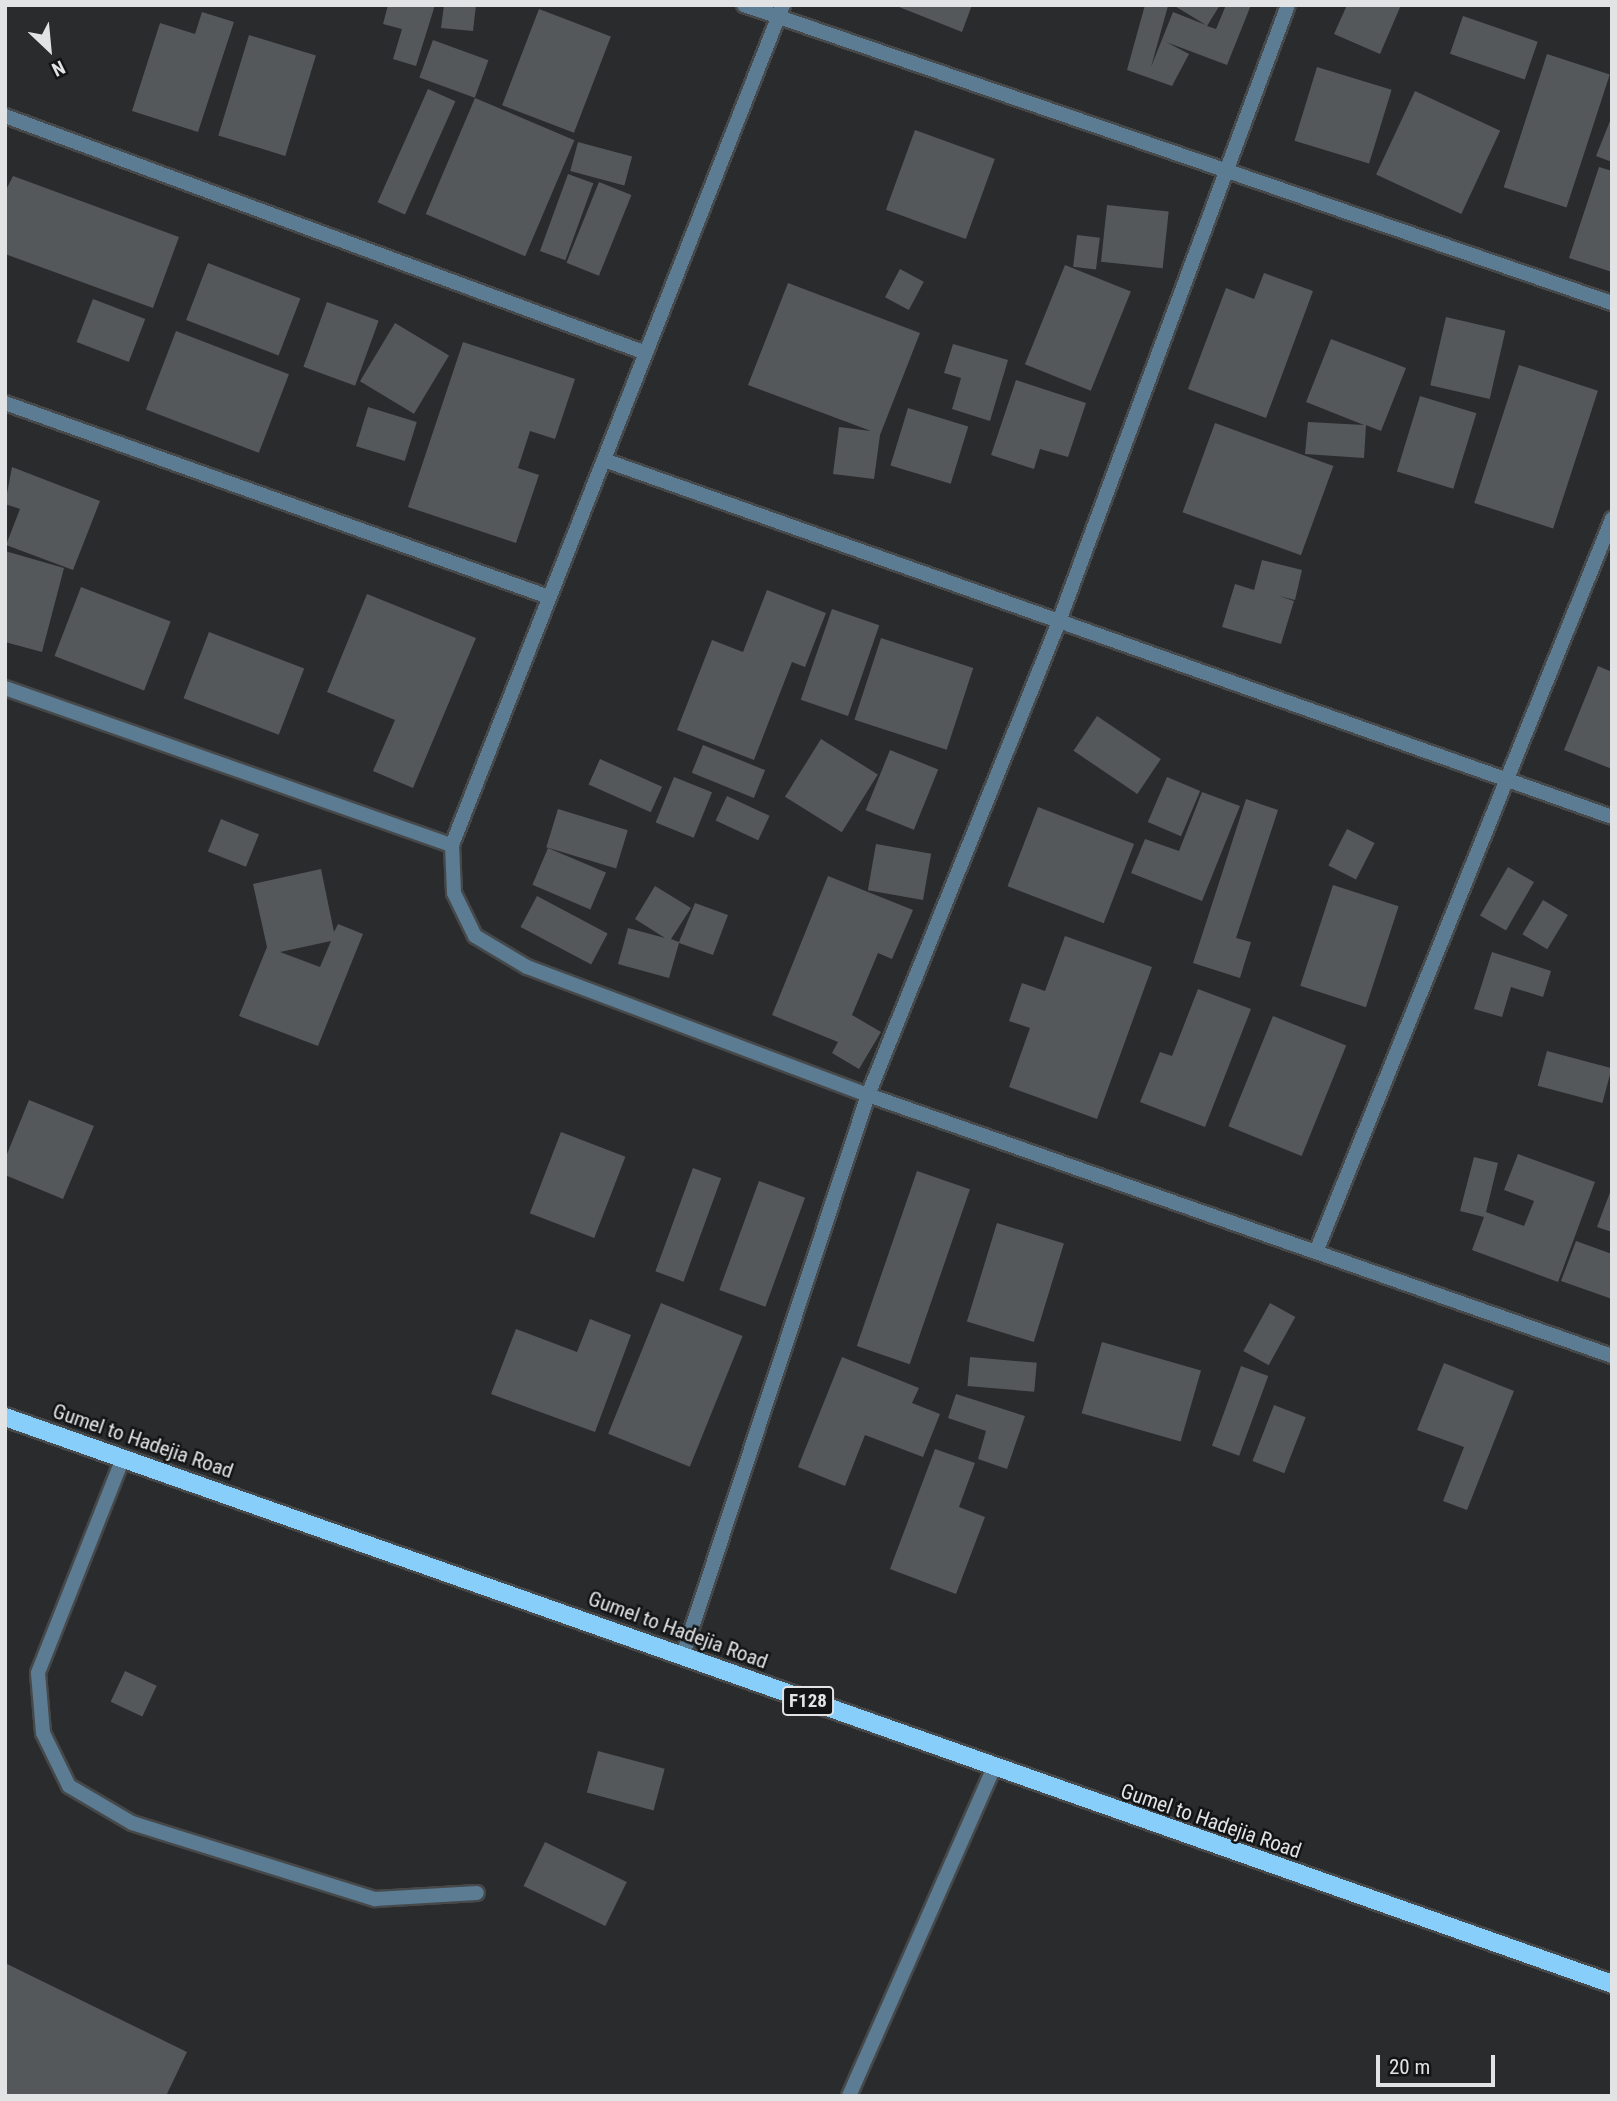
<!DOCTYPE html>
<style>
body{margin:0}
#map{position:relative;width:1617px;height:2101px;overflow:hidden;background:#292b2d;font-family:"Roboto Condensed",sans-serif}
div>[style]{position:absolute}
.building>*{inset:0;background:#55585a;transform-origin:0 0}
.roads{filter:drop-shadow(2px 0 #46484a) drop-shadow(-2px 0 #46484a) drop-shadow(0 2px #46484a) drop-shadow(0 -2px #46484a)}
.service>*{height:14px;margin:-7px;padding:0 7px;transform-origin:7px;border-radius:7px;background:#5b7c92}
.minor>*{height:14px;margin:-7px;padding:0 7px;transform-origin:7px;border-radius:7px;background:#5b7c92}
.primary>*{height:18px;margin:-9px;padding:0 9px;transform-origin:9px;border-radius:9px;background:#87cefa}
span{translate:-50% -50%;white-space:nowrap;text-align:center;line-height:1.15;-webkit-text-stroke:5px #121415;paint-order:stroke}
.shield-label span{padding:2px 5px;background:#121415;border:2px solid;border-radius:5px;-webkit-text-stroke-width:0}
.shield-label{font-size:19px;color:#e1e3e4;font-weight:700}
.street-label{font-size:21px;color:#e1e3e4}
.frame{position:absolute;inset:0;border:7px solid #e1e3e4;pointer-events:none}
.north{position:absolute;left:14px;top:14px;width:70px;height:70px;-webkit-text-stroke:5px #121415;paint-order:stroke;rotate:154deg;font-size:19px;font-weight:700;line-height:28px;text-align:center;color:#e1e3e4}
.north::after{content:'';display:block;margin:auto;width:24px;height:32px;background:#e1e3e4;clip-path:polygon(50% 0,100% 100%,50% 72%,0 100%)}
.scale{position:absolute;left:1376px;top:2055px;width:119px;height:32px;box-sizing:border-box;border:4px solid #e1e3e4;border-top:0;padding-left:9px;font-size:21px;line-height:24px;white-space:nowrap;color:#e1e3e4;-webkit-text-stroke:5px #121415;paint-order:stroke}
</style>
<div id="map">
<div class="building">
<i style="clip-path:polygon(388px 5px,435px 5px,416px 66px,393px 59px,402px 29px,383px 24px)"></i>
<i style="clip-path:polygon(444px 5px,476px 5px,473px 31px,441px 28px)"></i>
<i style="clip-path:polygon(894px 5px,972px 5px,962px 32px)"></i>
<i style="clip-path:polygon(1145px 5px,1168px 6px,1151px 67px,1173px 12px,1206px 25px,1173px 5px,1220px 5px,1207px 26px,1216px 29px,1226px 5px,1251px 5px,1227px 65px,1166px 42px,1189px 54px,1172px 86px,1127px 70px)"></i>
<i style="clip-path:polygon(1347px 5px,1401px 5px,1380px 54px,1334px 34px)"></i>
<i style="left:539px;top:9px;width:77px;height:103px;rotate:21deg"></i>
<i style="clip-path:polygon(202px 12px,234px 22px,198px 132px,132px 111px,160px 23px,195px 34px)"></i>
<i style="left:1463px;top:16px;width:79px;height:40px;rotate:19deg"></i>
<i style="left:249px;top:35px;width:70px;height:105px;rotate:17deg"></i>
<i style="left:433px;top:40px;width:59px;height:40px;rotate:20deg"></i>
<i style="left:1547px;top:54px;width:66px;height:140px;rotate:18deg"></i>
<i style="left:1317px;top:67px;width:78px;height:77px;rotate:17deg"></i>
<i style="left:428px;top:89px;width:30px;height:124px;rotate:24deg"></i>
<i style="left:1415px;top:91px;width:94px;height:92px;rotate:25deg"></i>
<i style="left:475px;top:98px;width:108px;height:126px;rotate:23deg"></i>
<i style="clip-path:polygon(1612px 116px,1612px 162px,1596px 156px)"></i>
<i style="left:915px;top:130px;width:85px;height:85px;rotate:20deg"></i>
<i style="left:578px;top:142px;width:56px;height:30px;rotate:15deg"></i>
<i style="clip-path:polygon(1599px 167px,1612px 171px,1612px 272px,1569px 258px)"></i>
<i style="left:568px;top:174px;width:27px;height:82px;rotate:20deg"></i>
<i style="clip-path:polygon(13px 176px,179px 237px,153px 308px,5px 254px,5px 192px)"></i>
<i style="left:599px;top:182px;width:35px;height:87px;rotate:22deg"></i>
<i style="left:1107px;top:205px;width:62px;height:57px;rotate:6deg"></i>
<i style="left:1077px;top:235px;width:23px;height:32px;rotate:7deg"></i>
<i style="left:208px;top:263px;width:99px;height:61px;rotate:21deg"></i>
<i style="left:1065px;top:265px;width:71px;height:107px;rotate:22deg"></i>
<i style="left:900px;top:269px;width:27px;height:32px;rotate:28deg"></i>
<i style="clip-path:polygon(1264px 273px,1313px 291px,1266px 418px,1188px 389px,1226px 288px,1254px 299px)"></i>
<i style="clip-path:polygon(788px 283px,920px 333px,880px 435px,874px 479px,833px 474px,839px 427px,871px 431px,748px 385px)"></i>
<i style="left:93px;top:299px;width:56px;height:46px;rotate:21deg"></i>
<i style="left:327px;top:302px;width:55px;height:69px;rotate:20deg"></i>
<i style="left:1446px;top:317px;width:61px;height:70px;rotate:13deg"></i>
<i style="left:395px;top:323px;width:63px;height:68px;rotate:31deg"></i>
<i style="left:176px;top:331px;width:121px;height:84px;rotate:21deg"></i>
<i style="clip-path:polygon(1331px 339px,1406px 368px,1381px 431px,1366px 425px,1364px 458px,1305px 454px,1308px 422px,1364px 425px,1306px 402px)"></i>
<i style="clip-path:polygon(463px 342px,575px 379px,555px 439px,530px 431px,518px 468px,539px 475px,516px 543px,408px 507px)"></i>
<i style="clip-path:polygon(953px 344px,1008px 360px,990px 421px,952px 409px,961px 378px,944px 373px)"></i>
<i style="left:1519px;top:365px;width:83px;height:145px;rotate:18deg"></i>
<i style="clip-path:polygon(1016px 380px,1086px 403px,1068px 457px,1040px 449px,1034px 469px,991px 455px)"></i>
<i style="left:1420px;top:396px;width:59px;height:79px;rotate:17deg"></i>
<i style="left:368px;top:407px;width:51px;height:41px;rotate:17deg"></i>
<i style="left:908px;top:408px;width:63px;height:60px;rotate:17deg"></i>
<i style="left:1215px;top:423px;width:126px;height:95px;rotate:20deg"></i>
<i style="clip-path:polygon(12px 467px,100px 501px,73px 570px,6px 545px,20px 509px,5px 504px)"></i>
<i style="clip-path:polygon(5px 551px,64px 568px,42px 652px,5px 642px)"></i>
<i style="clip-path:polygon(1262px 560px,1302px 570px,1295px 600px,1279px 596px,1294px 601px,1281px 644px,1222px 627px,1235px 584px,1254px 590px)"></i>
<i style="left:81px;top:587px;width:96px;height:74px;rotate:21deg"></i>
<i style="clip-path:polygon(767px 590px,826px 613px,805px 667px,792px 662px,754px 760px,677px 730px,712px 640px,743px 652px)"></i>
<i style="clip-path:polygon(367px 594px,476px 638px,413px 788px,373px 771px,395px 720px,327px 692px)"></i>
<i style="left:832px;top:609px;width:50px;height:96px;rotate:19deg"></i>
<i style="left:209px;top:632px;width:102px;height:71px;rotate:21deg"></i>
<i style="left:881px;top:638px;width:97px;height:86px;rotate:18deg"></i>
<i style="clip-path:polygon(1598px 666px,1612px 672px,1612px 769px,1564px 750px)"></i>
<i style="left:1097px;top:716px;width:77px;height:42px;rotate:34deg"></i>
<i style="left:821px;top:739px;width:67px;height:68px;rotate:32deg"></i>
<i style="left:703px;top:745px;width:67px;height:30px;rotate:22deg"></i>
<i style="left:890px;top:750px;width:52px;height:65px;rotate:22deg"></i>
<i style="left:600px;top:759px;width:68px;height:28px;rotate:24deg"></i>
<i style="left:674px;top:777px;width:41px;height:49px;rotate:22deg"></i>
<i style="left:1167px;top:777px;width:36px;height:49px;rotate:23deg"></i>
<i style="clip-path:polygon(1202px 792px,1240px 806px,1202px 901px,1131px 873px,1145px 839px,1179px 851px)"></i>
<i style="left:727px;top:796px;width:47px;height:27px;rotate:25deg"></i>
<i style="clip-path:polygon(1246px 799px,1278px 810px,1236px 938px,1251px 942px,1240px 978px,1193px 963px)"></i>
<i style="left:1038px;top:807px;width:103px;height:85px;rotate:21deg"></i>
<i style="left:558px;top:809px;width:73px;height:40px;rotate:17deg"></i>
<i style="left:221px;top:819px;width:41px;height:35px;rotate:22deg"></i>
<i style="left:1347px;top:829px;width:31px;height:41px;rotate:27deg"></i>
<i style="left:876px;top:844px;width:56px;height:47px;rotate:10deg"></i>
<i style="left:548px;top:848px;width:63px;height:40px;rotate:23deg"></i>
<i style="left:1508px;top:867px;width:30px;height:56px;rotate:30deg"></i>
<i style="clip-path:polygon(evenodd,321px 869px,334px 932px,338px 924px,363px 934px,318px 1046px,239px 1016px,267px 947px,253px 884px,321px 869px,331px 941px,320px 967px,280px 952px,331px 941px)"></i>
<i style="clip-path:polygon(828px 876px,913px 910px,892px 959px,878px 953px,852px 1015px,881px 1032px,859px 1069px,832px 1053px,838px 1042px,772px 1015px)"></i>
<i style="left:1333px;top:885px;width:69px;height:106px;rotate:18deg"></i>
<i style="clip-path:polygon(655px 886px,691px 908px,671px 939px,679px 942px,695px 903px,728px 915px,713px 955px,679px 943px,669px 978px,618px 964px,628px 928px,665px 938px,635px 919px)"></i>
<i style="left:537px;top:896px;width:80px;height:35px;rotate:28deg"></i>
<i style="left:1543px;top:900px;width:29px;height:40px;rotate:31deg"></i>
<i style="clip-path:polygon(1065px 936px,1152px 967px,1097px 1119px,1009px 1087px,1030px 1028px,1009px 1021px,1022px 983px,1045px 991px)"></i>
<i style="clip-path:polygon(1492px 952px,1551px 971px,1543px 997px,1511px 987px,1502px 1017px,1474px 1009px)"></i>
<i style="clip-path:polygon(1198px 989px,1251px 1009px,1205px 1127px,1140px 1102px,1160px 1052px,1172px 1056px)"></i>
<i style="left:1273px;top:1016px;width:79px;height:119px;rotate:22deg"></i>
<i style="left:1547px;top:1051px;width:67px;height:36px;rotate:15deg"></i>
<i style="clip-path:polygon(29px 1100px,94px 1126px,63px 1199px,5px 1175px,5px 1159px)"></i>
<i style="left:561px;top:1132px;width:69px;height:87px;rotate:21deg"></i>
<i style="clip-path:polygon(1518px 1154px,1595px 1182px,1558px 1282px,1472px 1250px,1484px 1217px,1460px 1211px,1474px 1157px,1498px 1163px,1486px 1212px,1524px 1226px,1534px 1201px,1504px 1190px)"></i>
<i style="left:693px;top:1168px;width:30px;height:110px;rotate:20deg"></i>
<i style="left:917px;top:1171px;width:56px;height:185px;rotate:19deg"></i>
<i style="left:759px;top:1181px;width:49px;height:116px;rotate:20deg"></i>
<i style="clip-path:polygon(1612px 1187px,1612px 1232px,1597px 1227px)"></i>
<i style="left:997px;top:1223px;width:70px;height:103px;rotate:17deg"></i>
<i style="clip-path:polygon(1576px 1241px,1612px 1254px,1612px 1299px,1561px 1281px)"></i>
<i style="left:661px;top:1303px;width:88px;height:141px;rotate:22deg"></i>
<i style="left:1270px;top:1303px;width:29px;height:55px;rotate:29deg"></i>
<i style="clip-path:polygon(590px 1319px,631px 1335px,595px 1432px,491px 1394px,516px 1329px,577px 1352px)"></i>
<i style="left:1102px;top:1342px;width:103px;height:74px;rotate:16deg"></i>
<i style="clip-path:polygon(842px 1357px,919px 1388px,912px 1403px,940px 1414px,923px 1457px,865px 1435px,845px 1486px,798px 1467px)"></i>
<i style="left:970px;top:1357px;width:67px;height:29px;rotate:5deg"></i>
<i style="clip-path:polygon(1444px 1363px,1514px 1391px,1467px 1510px,1443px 1501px,1464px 1447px,1417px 1430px)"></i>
<i style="left:1241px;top:1366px;width:29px;height:85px;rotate:20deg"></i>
<i style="clip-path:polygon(956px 1394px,1025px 1416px,1007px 1469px,978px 1459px,986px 1431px,948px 1418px)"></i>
<i style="left:1274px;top:1405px;width:34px;height:60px;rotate:21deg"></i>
<i style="clip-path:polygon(935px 1449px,975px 1463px,959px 1507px,985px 1517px,956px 1594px,890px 1569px)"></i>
<i style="left:125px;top:1671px;width:35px;height:34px;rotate:25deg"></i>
<i style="left:598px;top:1751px;width:69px;height:43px;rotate:15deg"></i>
<i style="left:545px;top:1842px;width:91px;height:49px;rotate:26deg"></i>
<i style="clip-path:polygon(5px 1963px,187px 2052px,166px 2096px,5px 2096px)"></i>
</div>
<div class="roads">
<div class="service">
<i style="left:123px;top:1458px;width:231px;rotate:111.6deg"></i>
<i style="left:38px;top:1673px;width:60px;rotate:85.2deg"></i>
<i style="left:43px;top:1733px;width:59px;rotate:63.9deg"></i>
<i style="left:69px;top:1786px;width:73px;rotate:30.4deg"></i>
<i style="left:132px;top:1823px;width:255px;rotate:17.4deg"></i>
<i style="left:375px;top:1899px;width:102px;rotate:-3.4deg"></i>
<i style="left:849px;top:2096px;width:357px;rotate:-66.2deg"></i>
</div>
<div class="minor">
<i style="left:744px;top:5px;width:918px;rotate:18.95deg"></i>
<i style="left:783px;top:5px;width:903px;rotate:111.51deg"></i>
<i style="left:452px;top:845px;width:48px;rotate:87.6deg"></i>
<i style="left:454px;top:893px;width:48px;rotate:64deg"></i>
<i style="left:475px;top:936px;width:61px;rotate:30.8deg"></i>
<i style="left:527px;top:967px;width:364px;rotate:20.6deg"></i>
<i style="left:868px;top:1095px;width:788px;rotate:19.33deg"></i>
<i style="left:5px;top:116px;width:683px;rotate:20.29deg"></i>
<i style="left:5px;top:403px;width:578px;rotate:19.63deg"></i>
<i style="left:604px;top:460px;width:1069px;rotate:19.5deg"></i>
<i style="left:5px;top:688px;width:474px;rotate:19.4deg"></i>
<i style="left:1316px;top:1252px;width:791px;rotate:-68.01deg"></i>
<i style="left:683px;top:1655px;width:590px;rotate:-71.72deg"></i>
<i style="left:868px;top:1095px;width:508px;rotate:-68.03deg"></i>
<i style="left:1058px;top:624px;width:660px;rotate:-69.62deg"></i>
</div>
<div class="primary">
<i style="left:5px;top:1417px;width:1704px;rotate:19.43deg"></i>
</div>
</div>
<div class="shield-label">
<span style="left:808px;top:1701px">F128</span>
</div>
<div class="street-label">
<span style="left:143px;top:1441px;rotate:19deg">Gumel to Hadejia Road</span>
<span style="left:678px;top:1630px;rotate:20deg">Gumel to Hadejia Road</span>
<span style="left:1211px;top:1821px;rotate:19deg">Gumel to Hadejia Road</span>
</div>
<div class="frame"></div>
<div class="north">N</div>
<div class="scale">20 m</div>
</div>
